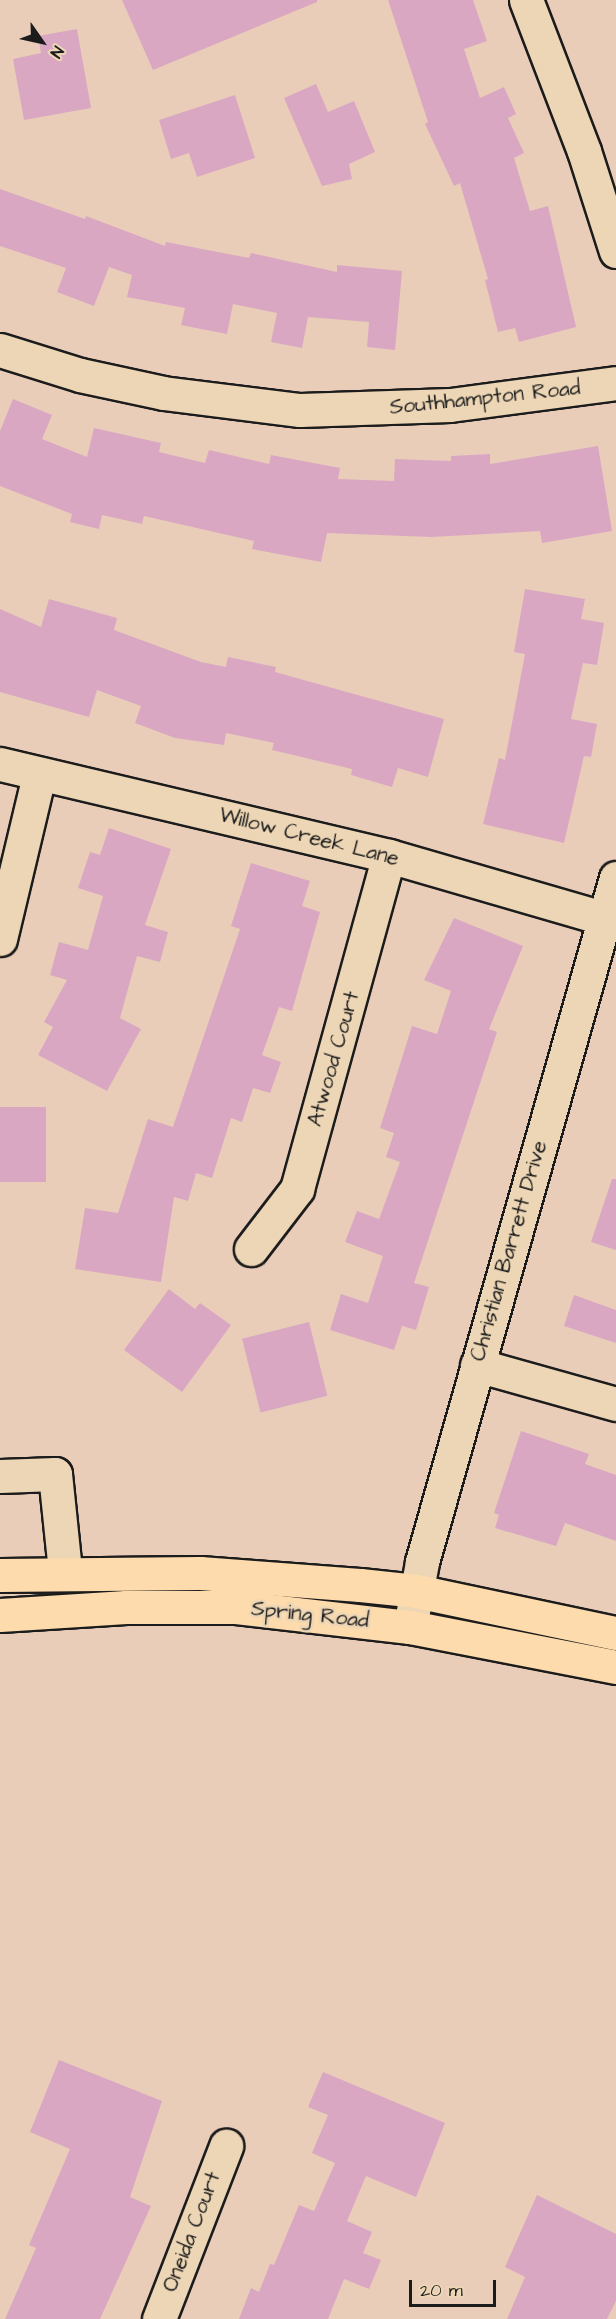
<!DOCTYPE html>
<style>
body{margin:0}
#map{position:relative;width:616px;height:2319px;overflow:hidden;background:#e9cdb8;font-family:"Architects Daughter",sans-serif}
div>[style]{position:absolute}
.building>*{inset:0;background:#daa7c3;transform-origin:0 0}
.roads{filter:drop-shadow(2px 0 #1c1c1c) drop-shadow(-2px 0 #1c1c1c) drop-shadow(0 2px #1c1c1c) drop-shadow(0 -2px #1c1c1c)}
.minor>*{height:33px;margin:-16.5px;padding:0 16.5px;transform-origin:16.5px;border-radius:16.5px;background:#edd6b5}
.major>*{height:33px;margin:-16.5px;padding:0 16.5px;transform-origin:16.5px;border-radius:16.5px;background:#fddbac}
span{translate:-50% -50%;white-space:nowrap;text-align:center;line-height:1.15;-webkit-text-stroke:5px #edd6b5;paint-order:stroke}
.street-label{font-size:21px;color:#1c1c1c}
.north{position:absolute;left:12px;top:12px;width:60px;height:60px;-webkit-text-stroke:4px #edd6b5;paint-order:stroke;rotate:124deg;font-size:16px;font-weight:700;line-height:24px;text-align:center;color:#1c1c1c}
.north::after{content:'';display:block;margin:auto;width:21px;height:27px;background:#1c1c1c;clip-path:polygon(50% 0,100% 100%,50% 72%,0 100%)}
.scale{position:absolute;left:409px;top:2280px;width:87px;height:27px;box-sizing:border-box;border:3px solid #1c1c1c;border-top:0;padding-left:8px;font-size:18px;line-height:21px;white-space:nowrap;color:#1c1c1c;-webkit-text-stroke:4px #edd6b5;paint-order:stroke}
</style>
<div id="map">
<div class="building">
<i style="clip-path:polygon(122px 0,317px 0,317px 2px,153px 70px)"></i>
<i style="clip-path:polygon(388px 0,473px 0,487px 41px,464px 49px,480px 98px,504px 87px,516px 114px,508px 118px,524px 153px,514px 158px,530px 211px,548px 206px,576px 327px,519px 342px,515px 328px,498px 332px,485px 280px,488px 279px,460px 183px,454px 186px,425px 124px,428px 122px)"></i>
<i style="clip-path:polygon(77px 29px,91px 108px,24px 120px,13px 59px,41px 53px,38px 36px)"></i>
<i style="clip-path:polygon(316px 84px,328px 112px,354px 101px,375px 152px,349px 164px,352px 179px,322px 186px,284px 98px)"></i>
<i style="clip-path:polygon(235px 95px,255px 158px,197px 177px,189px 153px,171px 159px,159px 120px)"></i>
<i style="clip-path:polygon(0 189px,85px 219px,86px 216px,165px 246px,166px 242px,249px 258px,251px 253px,337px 272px,337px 265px,402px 271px,395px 350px,367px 347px,369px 322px,308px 317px,302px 348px,271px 342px,277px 313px,233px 304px,227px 334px,181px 325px,185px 308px,127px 297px,132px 275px,109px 267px,94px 306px,57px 292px,66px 268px,0 246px)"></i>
<i style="clip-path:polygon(13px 399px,52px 415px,42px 439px,87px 457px,94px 428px,161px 443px,159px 452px,205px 463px,209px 450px,269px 464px,271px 455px,340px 468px,338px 479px,394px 481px,395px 459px,451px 461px,451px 456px,490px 454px,490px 464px,598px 446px,612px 531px,542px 543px,540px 531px,431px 537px,327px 533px,321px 562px,252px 549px,254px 541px,144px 516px,142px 524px,102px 515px,99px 529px,70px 522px,72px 514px,0 486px,0 431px)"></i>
<i style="clip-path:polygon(525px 589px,585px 599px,581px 619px,604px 623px,597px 665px,583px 663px,571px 719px,597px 724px,591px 757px,584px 756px,564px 843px,483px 824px,499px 758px,505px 760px,525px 654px,514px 652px)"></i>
<i style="clip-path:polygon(49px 599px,117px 618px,114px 630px,201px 662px,226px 667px,228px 657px,276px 667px,275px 672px,444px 719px,428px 777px,398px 768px,392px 787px,351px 775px,352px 769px,272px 750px,274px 743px,226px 733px,224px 745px,175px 738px,135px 723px,141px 706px,97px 690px,89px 717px,0 692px,0 609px,41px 627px)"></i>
<i style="clip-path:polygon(109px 828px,171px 849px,145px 925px,168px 932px,160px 962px,137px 956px,120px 1018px,141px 1029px,107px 1091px,38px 1055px,53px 1027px,44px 1022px,67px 980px,50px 975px,59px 942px,88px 950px,103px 896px,78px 888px,90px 852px,100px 855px)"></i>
<i style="clip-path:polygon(251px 863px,310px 881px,302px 906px,320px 912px,292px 1011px,279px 1007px,262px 1055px,281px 1062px,270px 1093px,253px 1088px,242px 1122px,231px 1118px,212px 1178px,196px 1173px,188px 1201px,174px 1197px,161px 1282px,75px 1269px,85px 1208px,118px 1213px,148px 1119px,173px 1127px,240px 929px,231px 926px)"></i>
<i style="clip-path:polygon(454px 918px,523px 946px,489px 1029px,497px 1032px,414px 1283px,429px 1287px,416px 1330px,402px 1326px,394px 1350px,330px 1330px,341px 1294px,368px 1303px,383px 1256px,345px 1242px,357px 1211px,379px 1219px,400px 1162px,386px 1157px,394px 1133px,380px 1128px,412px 1026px,437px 1034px,451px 991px,424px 980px)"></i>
<i style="left:0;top:1107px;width:46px;height:75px"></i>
<i style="clip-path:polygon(612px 1179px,616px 1179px,616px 1250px,591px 1242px)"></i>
<i style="clip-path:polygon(169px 1289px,195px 1309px,200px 1303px,231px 1325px,182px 1392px,124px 1350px)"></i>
<i style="clip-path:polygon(574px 1295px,616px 1310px,616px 1343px,564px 1326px)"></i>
<i style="left:309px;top:1322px;width:76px;height:69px;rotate:76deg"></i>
<i style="clip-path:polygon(521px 1431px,589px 1454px,585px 1464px,616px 1475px,616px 1541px,565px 1523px,556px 1546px,495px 1528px,499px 1515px,494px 1513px)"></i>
<i style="clip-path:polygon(59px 2060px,162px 2101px,130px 2197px,151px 2206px,100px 2319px,5px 2319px,36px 2248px,29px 2245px,70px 2149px,30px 2132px)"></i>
<i style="clip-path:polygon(323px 2072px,445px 2123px,416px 2197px,366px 2176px,347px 2221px,372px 2232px,363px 2253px,381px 2260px,369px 2289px,344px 2279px,328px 2319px,239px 2319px,251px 2288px,259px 2292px,270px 2264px,274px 2265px,299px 2205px,314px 2211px,335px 2163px,312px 2153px,328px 2115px,308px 2107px)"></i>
<i style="clip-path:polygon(537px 2195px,616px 2234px,616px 2301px,607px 2319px,507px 2319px,525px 2277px,505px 2267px)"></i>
</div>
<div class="roads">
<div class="minor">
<i style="left:526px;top:0;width:162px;rotate:69deg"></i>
<i style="left:584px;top:151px;width:105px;rotate:72.3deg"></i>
<i style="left:0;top:350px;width:84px;rotate:17.4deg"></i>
<i style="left:80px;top:375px;width:85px;rotate:12.2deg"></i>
<i style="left:163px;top:393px;width:138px;rotate:7.1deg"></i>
<i style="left:300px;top:410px;width:150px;rotate:-1.9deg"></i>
<i style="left:450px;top:405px;width:167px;rotate:-7.5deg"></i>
<i style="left:0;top:764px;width:400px;rotate:13.3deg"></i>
<i style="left:389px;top:856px;width:236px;rotate:16.2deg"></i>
<i style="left:0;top:939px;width:169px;rotate:-76.6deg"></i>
<i style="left:251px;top:1249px;width:76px;rotate:-52.5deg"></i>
<i style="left:297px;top:1189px;width:345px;rotate:-74.6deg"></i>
<i style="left:477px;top:1365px;width:144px;rotate:15.7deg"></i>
<i style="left:0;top:1476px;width:55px;rotate:-2.1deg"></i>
<i style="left:55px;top:1474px;width:98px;rotate:84.1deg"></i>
<i style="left:410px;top:1627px;width:66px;rotate:-79.5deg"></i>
<i style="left:422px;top:1562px;width:711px;rotate:-74.17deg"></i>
<i style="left:159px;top:2319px;width:186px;rotate:-68.8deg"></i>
</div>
<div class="major">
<i style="left:0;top:1575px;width:200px;rotate:-0.6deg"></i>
<i style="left:200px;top:1573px;width:160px;rotate:4.3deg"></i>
<i style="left:360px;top:1585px;width:56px;rotate:6.1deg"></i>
<i style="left:416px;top:1591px;width:204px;rotate:11.9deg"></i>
<i style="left:0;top:1615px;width:126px;rotate:-3.6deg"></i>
<i style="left:126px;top:1607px;width:110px"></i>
<i style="left:236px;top:1607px;width:175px;rotate:6.6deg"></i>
<i style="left:410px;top:1627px;width:210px;rotate:11deg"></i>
</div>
</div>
<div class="street-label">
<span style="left:485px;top:398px;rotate:-6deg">Southhampton Road</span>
<span style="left:309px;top:837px;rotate:14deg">Willow Creek Lane</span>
<span style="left:334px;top:1059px;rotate:-74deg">Atwood Court</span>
<span style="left:509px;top:1251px;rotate:-74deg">Christian Barrett Drive</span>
<span style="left:310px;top:1615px;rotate:6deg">Spring Road</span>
<span style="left:192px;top:2232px;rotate:-69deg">Oneida Court</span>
</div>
<div class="north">N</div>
<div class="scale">20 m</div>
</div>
